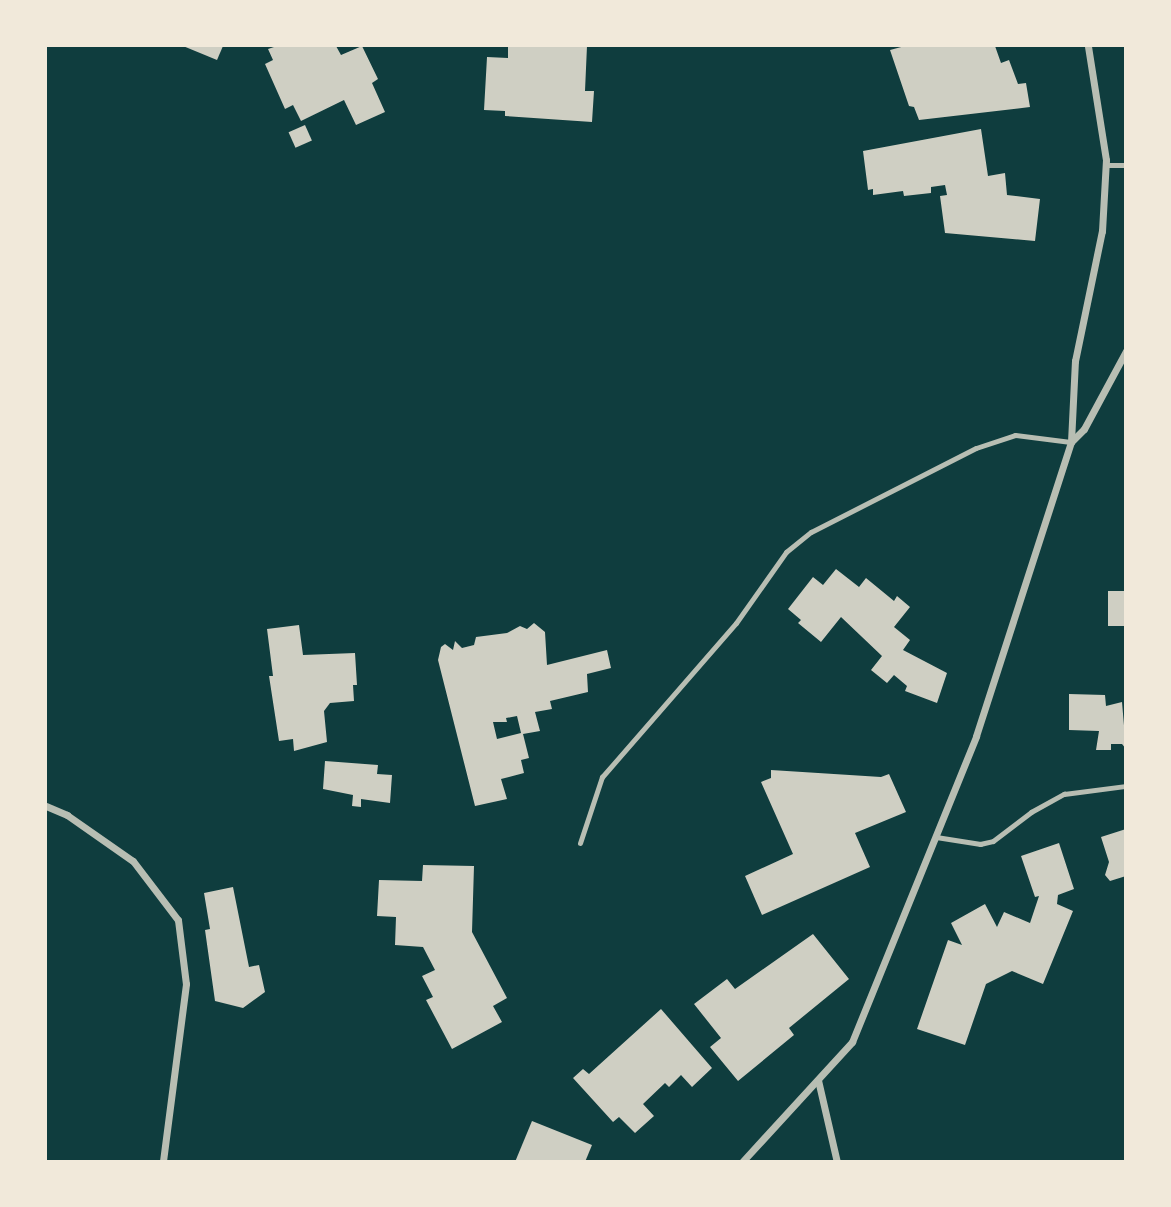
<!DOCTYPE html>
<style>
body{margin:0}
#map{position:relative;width:1171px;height:1207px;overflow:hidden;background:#0f3d3e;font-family:"Public Sans",sans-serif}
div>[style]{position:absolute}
.building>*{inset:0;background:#cfcfc3;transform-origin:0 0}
.service>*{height:5px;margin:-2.5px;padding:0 2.5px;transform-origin:2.5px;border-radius:2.5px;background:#b8beb3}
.minor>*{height:7px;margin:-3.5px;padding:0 3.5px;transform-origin:3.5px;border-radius:3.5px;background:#b8beb3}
span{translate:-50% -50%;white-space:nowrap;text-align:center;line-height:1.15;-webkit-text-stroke:7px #f1e9da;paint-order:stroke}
.frame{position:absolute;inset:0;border:47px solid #f1e9da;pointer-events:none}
</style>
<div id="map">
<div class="building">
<i style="clip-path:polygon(183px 46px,223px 46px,217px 60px)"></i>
<i style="clip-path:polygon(277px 46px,336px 46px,341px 55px,362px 46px,378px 79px,372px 83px,385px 112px,356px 125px,344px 100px,301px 121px,293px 105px,285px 109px,265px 64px,273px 60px,268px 49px)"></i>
<i style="clip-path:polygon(508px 46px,587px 46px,585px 91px,594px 91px,592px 122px,505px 116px,505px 111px,484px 110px,487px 57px,508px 58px)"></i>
<i style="clip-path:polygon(905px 46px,995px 46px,1001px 63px,1009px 60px,1018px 84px,1026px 83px,1030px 107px,919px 120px,914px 107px,909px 106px,890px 50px)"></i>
<i style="left:305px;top:125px;width:17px;height:18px;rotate:66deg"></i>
<i style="clip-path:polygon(981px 129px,988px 176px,1005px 173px,1007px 195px,1040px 199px,1035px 241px,945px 233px,940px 196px,947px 195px,945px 185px,931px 187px,931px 193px,904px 196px,903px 191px,873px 195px,873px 189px,868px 190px,863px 151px)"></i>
<i style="clip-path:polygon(836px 569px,859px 587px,866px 578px,894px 601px,897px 596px,910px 607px,894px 627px,910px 640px,903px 650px,947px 673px,937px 703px,905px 691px,907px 686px,894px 675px,887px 683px,871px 670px,882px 656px,841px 617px,821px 642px,798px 623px,801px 620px,788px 609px,813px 577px,823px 585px)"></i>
<i style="left:1108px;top:591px;width:18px;height:35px"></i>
<i style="clip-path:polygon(evenodd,534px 623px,545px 632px,547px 665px,607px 650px,611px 668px,587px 674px,588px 692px,550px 701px,552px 709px,535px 712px,540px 731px,523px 734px,529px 758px,521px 760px,524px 773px,501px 779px,507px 799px,475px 806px,438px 660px,441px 647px,445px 644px,453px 650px,455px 641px,462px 648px,474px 645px,476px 637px,507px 633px,520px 626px,527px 629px,534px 623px,517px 716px,521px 733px,497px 739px,493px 722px,507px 722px,506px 718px,517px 716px)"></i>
<i style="clip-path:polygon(299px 625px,303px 655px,355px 653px,357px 685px,353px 685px,354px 701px,330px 703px,324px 711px,327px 742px,294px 751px,293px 739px,279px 741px,269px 676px,273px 676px,267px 629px)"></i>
<i style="clip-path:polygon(1069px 694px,1105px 695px,1106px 706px,1122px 702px,1126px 749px,1122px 744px,1111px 744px,1111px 750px,1096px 750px,1099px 731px,1069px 730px)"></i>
<i style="clip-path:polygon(325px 761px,378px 765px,377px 774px,392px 775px,390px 803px,361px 799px,361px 807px,352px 806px,353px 795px,323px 789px)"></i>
<i style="clip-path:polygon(771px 770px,881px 777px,889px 774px,906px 812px,855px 833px,870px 867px,762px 915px,745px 876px,793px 854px,761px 782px,771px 778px)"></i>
<i style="clip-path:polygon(1126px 829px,1126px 876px,1110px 881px,1105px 875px,1109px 862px,1101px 837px)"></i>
<i style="clip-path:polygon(1059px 843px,1074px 889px,1058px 895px,1057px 904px,1073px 911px,1043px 984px,1012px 971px,986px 984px,965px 1045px,917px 1029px,948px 940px,962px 945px,951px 923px,985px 904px,997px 927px,1004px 912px,1030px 923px,1039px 896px,1035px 897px,1021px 856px)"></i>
<i style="clip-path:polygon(423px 865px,474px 866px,472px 932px,507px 998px,493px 1006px,502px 1022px,452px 1049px,426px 1000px,433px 997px,422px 976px,435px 970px,423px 947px,395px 945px,396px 917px,377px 916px,379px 880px,422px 881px)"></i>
<i style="clip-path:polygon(233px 887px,249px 967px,259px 965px,265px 992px,243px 1008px,215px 1001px,205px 930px,210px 929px,204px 893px)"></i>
<i style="clip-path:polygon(813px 934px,849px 979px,789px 1028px,794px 1035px,738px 1081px,710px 1047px,721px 1038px,694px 1004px,727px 979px,735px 989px)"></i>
<i style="clip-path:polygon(661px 1009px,712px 1068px,692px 1087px,681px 1075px,669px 1087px,665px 1083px,643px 1104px,654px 1116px,635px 1133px,619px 1117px,613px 1122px,573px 1078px,583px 1069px,589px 1074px)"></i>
<i style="clip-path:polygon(532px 1121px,592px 1145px,585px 1162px,515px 1162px)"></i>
</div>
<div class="service">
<i style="left:1105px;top:165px;width:21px"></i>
<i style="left:936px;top:837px;width:45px;rotate:9deg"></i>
<i style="left:980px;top:844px;width:13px;rotate:-13deg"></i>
<i style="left:993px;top:841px;width:48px;rotate:-37.3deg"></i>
<i style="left:1031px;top:812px;width:38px;rotate:-29deg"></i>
<i style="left:1064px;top:794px;width:63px;rotate:-7.4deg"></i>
<i style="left:580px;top:843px;width:70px;rotate:-71.6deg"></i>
<i style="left:602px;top:777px;width:204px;rotate:-49deg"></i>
<i style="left:736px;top:623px;width:87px;rotate:-54.8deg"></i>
<i style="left:786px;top:552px;width:32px;rotate:-39deg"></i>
<i style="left:811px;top:532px;width:185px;rotate:-27deg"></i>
<i style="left:976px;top:448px;width:41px;rotate:-18.4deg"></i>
<i style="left:1015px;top:435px;width:56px;rotate:7.1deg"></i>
</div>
<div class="minor">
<i style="left:1071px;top:442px;width:81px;rotate:-87.2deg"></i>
<i style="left:1075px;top:361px;width:133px;rotate:-78.3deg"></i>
<i style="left:1102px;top:231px;width:71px;rotate:-86.8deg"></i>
<i style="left:1106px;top:160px;width:115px;rotate:-99deg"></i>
<i style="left:46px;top:806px;width:23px;rotate:23deg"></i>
<i style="left:67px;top:815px;width:80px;rotate:34.9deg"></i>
<i style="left:133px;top:861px;width:74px;rotate:52.7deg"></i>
<i style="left:178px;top:920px;width:64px;rotate:82.9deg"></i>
<i style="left:186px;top:984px;width:179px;rotate:97.4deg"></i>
<i style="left:818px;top:1080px;width:84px;rotate:77deg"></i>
<i style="left:742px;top:1162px;width:163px;rotate:-47.5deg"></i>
<i style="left:852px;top:1042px;width:330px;rotate:-67.9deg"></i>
<i style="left:976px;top:736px;width:309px;rotate:-72.1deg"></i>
<i style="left:1071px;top:442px;width:18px;rotate:-45deg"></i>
<i style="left:1084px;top:429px;width:89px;rotate:-61.7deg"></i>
</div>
<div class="frame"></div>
</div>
